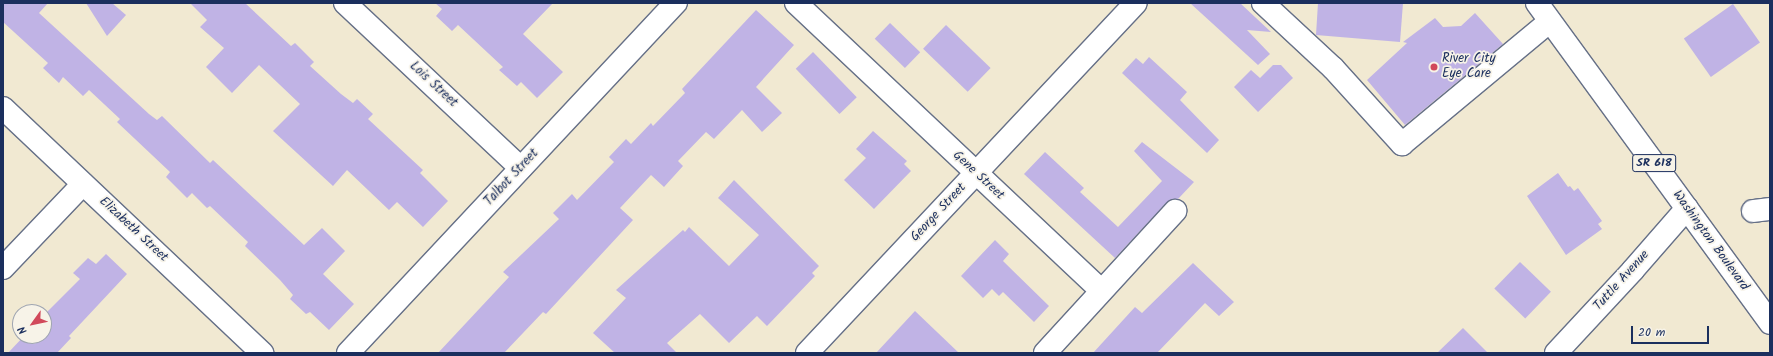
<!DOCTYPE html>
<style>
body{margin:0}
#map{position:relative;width:1773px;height:356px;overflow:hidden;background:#f1e9d2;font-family:Kalam,sans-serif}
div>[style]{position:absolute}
.building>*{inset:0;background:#c0b3e5;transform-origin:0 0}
.roads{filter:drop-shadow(1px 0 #667087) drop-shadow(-1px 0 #667087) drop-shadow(0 1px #667087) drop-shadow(0 -1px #667087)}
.minor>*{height:22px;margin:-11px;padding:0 11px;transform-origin:11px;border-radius:11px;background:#fff}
.major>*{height:22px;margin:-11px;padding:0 11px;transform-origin:11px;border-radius:11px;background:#fff}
.dots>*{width:11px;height:11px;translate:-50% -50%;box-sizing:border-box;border:2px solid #f7f3e8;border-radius:50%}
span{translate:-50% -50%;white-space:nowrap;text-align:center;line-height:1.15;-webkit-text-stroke:3.5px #f7f3e8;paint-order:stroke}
.shield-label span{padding:1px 3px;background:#f7f3e8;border:1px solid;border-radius:3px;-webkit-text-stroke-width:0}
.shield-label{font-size:12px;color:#1b2f5e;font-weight:700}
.poi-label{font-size:13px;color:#1b2f5e}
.left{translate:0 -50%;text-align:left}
.street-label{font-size:13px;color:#1b2f5e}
.frame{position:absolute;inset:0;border:4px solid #1b2f5e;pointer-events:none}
.north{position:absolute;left:12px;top:304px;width:40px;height:40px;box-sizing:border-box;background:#f7f3e8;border:1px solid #9fa5b1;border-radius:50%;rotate:237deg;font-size:11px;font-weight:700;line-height:16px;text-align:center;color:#1b2f5e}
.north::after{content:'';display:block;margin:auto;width:14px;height:18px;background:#d1495b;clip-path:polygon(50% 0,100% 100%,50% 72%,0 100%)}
.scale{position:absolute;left:1631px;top:326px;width:78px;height:18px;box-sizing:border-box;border:2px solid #1b2f5e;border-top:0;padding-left:5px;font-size:12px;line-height:14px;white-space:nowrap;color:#1b2f5e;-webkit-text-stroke:3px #f7f3e8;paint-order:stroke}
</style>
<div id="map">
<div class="building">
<i style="clip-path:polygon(3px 3px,48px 3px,39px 13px,149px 114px,157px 120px,162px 116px,210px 163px,213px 160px,304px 245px,322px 228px,345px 251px,323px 274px,354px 304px,329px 330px,310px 312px,306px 314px,290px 299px,293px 295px,280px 280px,245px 246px,248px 242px,210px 206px,207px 208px,192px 193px,187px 198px,166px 177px,170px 172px,117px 122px,120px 119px,89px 90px,83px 96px,63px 77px,59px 83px,43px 68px,48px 63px,3px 22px)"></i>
<i style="clip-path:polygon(86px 3px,112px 3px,126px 15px,107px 36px)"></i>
<i style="clip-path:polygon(190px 3px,245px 3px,291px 46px,295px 43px,314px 62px,310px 66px,341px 94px,353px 103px,357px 99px,373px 114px,368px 119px,423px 170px,420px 173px,448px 201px,423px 227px,397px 202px,389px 210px,347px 170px,333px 186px,273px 131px,300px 104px,259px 65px,232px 93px,206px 67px,224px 48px,200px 27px,207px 20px)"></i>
<i style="clip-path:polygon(435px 3px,553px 3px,523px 34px,563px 72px,537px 98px,521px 82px,517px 86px,499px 70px,503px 67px,458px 25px,452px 31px,436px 16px,442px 9px)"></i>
<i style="clip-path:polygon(1190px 3px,1240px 3px,1271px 32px,1247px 30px,1270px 54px,1258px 65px)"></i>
<i style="clip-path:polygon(1318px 3px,1403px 3px,1400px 42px,1316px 35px)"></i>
<i style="left:1733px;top:4px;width:47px;height:60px;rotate:55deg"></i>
<i style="clip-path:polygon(756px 10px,794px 45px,756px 87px,782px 113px,762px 132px,742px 110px,714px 139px,706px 132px,678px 161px,683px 166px,664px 187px,651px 175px,620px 208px,633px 220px,546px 314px,543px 312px,504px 353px,438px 353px,509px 277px,503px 272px,559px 219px,553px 213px,572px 194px,577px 200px,614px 162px,609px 157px,626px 139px,631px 144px,651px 123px,653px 126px,685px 93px,682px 89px)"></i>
<i style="clip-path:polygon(1475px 13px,1503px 44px,1405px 125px,1367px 80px,1407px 43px,1403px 42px,1435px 18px,1443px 27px,1461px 26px)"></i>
<i style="left:890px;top:23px;width:42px;height:22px;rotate:44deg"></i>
<i style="left:946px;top:25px;width:62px;height:33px;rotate:44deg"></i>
<i style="left:813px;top:52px;width:63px;height:24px;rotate:46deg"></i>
<i style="clip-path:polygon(1149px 57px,1187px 92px,1180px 100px,1219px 140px,1207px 153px,1122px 73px,1136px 58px,1143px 64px)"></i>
<i style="clip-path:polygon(1273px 65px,1281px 65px,1293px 78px,1258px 112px,1234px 87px,1251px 70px,1260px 78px)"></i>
<i style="clip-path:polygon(873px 131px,907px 161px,904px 164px,911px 171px,874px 209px,844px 180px,866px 158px,856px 149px)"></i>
<i style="clip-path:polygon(1142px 142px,1194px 182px,1178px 199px,1166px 203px,1115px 258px,1024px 174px,1045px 152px,1084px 188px,1080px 192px,1118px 227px,1162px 181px,1134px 151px)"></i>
<i style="clip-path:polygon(1558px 173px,1568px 187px,1570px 186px,1574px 191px,1578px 188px,1602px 221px,1598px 224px,1602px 229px,1566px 255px,1527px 196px)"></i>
<i style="clip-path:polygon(734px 180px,819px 266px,812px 273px,815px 276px,767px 326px,757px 316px,729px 343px,700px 314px,667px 343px,677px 353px,615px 353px,593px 333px,626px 298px,616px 290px,683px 230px,685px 232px,689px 227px,729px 266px,759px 235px,718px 198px)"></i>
<i style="clip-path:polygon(995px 240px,1009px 254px,1003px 261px,1049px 306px,1034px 322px,1003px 292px,999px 296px,992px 289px,983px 298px,961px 276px)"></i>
<i style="clip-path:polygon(106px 254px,127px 274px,69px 336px,71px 338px,57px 353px,8px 353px,24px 336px,44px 336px,44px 315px,80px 279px,73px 273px,88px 258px,96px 264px)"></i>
<i style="left:1520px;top:262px;width:43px;height:37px;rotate:44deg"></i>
<i style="clip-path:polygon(1193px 263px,1234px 302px,1219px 316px,1205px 303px,1157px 353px,1093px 353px,1135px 307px,1142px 313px)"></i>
<i style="clip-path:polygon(915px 311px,959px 353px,876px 353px)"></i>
<i style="clip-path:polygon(1463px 328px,1488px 353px,1437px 353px)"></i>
</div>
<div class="roads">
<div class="minor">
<i style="left:345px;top:3px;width:241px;rotate:43.2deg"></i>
<i style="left:796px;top:3px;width:419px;rotate:43.3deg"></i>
<i style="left:1263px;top:3px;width:96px;rotate:42.9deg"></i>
<i style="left:1333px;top:68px;width:103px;rotate:47.8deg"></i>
<i style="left:1402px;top:144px;width:192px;rotate:-39.7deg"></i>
<i style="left:3px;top:108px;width:357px;rotate:43.4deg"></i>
<i style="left:1753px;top:211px;width:17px;rotate:-7deg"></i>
<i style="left:3px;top:268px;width:116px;rotate:-46.4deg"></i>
<i style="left:348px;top:353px;width:480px;rotate:-46.9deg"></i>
<i style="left:807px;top:353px;width:480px;rotate:-46.8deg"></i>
<i style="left:1045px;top:353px;width:193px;rotate:-47.5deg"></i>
<i style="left:1556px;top:353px;width:113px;rotate:-47.1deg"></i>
<i style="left:1633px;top:270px;width:82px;rotate:-48.9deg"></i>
</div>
<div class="major">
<i style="left:1537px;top:3px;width:396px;rotate:53.9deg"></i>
</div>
</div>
<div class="dots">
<i style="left:1434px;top:67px;background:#d1495b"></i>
</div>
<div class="shield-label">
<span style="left:1654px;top:163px">SR 618</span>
</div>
<div class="poi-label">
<span class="left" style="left:1442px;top:67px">River City<br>Eye Care</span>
</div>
<div class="street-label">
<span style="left:433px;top:85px;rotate:43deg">Lois Street</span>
<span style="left:978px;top:176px;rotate:43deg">Gene Street</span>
<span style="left:512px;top:178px;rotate:-47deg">Talbot Street</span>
<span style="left:939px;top:213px;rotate:-47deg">George Street</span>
<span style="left:133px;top:230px;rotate:43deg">Elizabeth Street</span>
<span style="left:1710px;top:241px;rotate:54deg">Washington Boulevard</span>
<span style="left:1622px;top:281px;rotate:-48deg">Tuttle Avenue</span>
</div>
<div class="frame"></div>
<div class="north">N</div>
<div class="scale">20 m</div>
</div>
